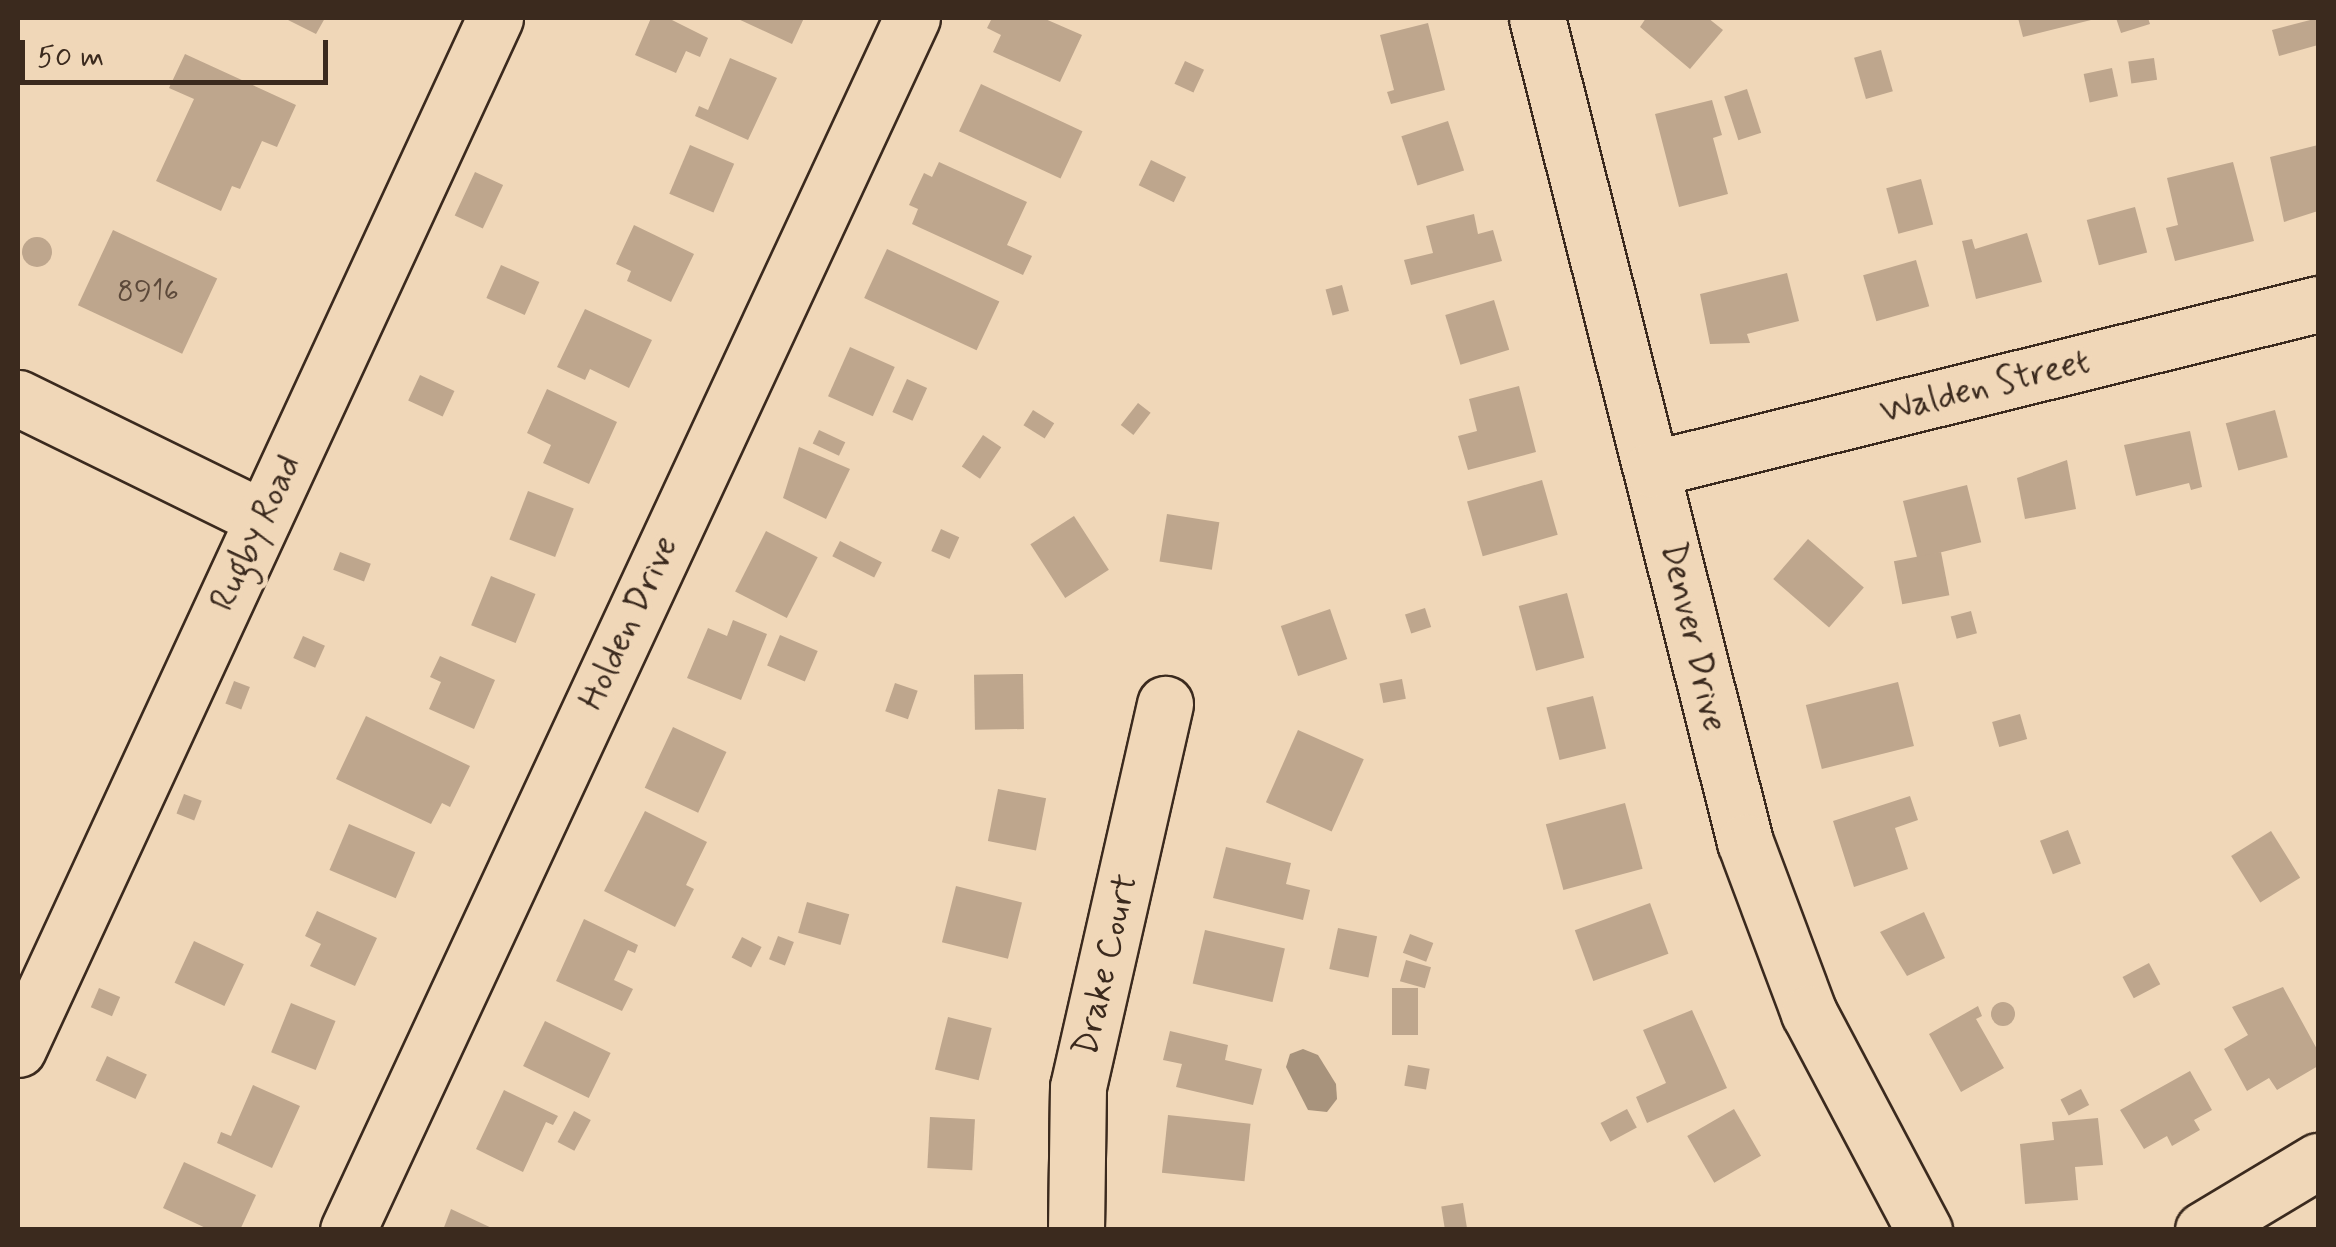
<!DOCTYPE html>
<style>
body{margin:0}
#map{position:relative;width:2336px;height:1247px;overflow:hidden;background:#f0d7b8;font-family:Mynerve,sans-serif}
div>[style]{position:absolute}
.water>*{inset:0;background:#a8937c}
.building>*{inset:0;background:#bea68d;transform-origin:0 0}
.round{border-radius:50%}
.roads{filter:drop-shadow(2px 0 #3b2a1e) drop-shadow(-2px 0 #3b2a1e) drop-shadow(0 2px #3b2a1e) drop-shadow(0 -2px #3b2a1e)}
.minor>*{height:55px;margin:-27.5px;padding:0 27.5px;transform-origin:27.5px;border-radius:27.5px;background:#f0d7b8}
span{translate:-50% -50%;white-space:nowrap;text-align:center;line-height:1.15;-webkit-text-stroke:10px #f0d7b8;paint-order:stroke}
.number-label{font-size:30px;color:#5c493a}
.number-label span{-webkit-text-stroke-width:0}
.street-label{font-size:35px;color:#3b2a1e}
.frame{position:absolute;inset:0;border:20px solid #3b2a1e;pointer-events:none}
.scale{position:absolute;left:20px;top:40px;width:308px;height:45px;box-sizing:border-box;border:5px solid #3b2a1e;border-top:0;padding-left:12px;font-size:30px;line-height:35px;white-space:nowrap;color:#3b2a1e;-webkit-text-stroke:8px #f0d7b8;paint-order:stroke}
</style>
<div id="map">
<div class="water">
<i style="clip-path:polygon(1303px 1049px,1318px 1055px,1336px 1084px,1337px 1099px,1327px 1112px,1308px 1110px,1286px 1067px,1290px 1054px)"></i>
</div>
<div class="building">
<i style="clip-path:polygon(284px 18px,325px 18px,316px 34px)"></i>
<i style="clip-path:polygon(651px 18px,668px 18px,708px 38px,700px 57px,686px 51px,676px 73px,635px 55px)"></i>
<i style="clip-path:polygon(736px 18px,804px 18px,792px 44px)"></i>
<i style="clip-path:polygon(992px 18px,1043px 18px,1082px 35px,1060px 82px,993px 52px,1001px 35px,987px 28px)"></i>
<i style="clip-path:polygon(1646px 18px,1708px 18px,1723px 30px,1690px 69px,1640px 27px)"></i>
<i style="clip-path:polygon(2018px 18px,2095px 18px,2095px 19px,2023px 37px)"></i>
<i style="clip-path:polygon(2116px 18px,2148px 18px,2150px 24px,2121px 33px)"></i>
<i style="clip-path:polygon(2318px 18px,2318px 45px,2279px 56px,2272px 30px)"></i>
<i style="clip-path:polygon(1428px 23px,1445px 90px,1391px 104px,1387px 92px,1394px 90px,1380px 35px)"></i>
<i style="left:1881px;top:50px;width:43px;height:28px;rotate:74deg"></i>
<i style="clip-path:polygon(185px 54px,296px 105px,277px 147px,262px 141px,240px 189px,232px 186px,221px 211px,156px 181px,194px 99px,169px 88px)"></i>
<i style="clip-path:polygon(730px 58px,777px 78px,748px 140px,695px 116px,699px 106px,708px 110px)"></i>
<i style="left:2154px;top:58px;width:22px;height:26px;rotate:82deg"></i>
<i style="left:1185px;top:61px;width:21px;height:25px;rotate:25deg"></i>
<i style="left:2112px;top:68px;width:29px;height:29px;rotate:78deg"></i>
<i style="left:981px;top:84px;width:112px;height:52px;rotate:25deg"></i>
<i style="left:1747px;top:89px;width:46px;height:24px;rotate:72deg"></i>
<i style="clip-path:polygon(1712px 100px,1722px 135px,1713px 138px,1728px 194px,1679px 207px,1655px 114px)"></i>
<i style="left:1448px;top:121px;width:52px;height:49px;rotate:72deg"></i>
<i style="left:690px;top:145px;width:48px;height:53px;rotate:23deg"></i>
<i style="clip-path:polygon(2318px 145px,2318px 211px,2284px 222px,2270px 157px)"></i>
<i style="left:1151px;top:160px;width:39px;height:28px;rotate:26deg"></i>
<i style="clip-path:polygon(939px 162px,1027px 202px,1007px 245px,1032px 256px,1023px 275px,912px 224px,918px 209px,909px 205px,924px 173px,932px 177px)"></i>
<i style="clip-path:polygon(2233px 162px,2254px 241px,2175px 261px,2166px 228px,2178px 225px,2167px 178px)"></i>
<i style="left:475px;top:172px;width:31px;height:48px;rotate:25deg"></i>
<i style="left:1921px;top:179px;width:47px;height:36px;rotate:75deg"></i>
<i style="left:2135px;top:207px;width:47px;height:50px;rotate:75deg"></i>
<i style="clip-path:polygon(1474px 214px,1478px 234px,1493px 230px,1502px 261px,1411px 285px,1404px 260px,1433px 253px,1426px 226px)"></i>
<i style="clip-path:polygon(634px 225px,694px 254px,671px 302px,627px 281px,631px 271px,616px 264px)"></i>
<i style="left:113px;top:230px;width:115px;height:83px;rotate:25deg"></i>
<i style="clip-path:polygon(2027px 233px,2042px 282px,1976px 299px,1962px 241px,1972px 239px,1975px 249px)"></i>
<i class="round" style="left:22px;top:237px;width:30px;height:30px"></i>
<i style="left:887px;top:249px;width:124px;height:54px;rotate:25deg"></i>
<i style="left:1916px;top:260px;width:48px;height:55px;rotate:74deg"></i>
<i style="left:501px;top:265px;width:42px;height:36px;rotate:24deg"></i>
<i style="clip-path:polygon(1787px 273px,1799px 321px,1747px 334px,1750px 343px,1710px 344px,1700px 294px)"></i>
<i style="left:1342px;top:285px;width:27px;height:17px;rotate:75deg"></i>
<i style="left:1494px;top:300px;width:52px;height:51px;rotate:73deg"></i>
<i style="clip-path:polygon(585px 309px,652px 340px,629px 388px,590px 369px,585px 380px,557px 367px)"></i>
<i style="left:850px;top:347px;width:49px;height:54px;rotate:24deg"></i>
<i style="left:420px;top:375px;width:38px;height:28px;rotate:25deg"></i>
<i style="left:907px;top:379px;width:22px;height:36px;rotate:24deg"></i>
<i style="clip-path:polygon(1519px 386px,1536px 452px,1468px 470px,1458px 436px,1477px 431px,1469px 399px)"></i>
<i style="clip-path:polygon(547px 389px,617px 422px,589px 484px,543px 463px,551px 445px,527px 433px)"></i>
<i style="left:1138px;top:403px;width:16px;height:28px;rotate:38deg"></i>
<i style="left:1033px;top:410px;width:25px;height:18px;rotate:32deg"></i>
<i style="left:2275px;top:410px;width:49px;height:51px;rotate:75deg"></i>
<i style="left:819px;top:430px;width:29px;height:15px;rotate:25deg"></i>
<i style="clip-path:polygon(2190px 431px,2202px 487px,2191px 490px,2189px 483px,2136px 496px,2124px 445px)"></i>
<i style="left:983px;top:435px;width:22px;height:38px;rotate:34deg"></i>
<i style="clip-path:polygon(799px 447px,850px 469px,826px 519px,783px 498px)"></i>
<i style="clip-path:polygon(2067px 460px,2076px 509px,2025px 519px,2017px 478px)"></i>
<i style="left:1542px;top:480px;width:57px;height:78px;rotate:74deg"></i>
<i style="left:1967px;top:485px;width:59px;height:66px;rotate:76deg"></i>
<i style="left:528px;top:491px;width:49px;height:52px;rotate:21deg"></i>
<i style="left:1167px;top:514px;width:53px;height:48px;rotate:9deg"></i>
<i style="left:1074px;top:516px;width:64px;height:52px;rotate:57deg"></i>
<i style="left:941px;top:529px;width:20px;height:24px;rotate:24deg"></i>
<i style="left:766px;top:531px;width:58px;height:68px;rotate:27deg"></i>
<i style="left:1808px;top:539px;width:74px;height:53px;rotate:41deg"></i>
<i style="left:840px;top:541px;width:47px;height:17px;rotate:27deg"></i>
<i style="left:340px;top:552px;width:33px;height:19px;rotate:21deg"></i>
<i style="left:1941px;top:552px;width:44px;height:48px;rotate:79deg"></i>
<i style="left:491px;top:576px;width:48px;height:53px;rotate:22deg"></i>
<i style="left:1567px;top:593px;width:67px;height:50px;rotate:75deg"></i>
<i style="left:1425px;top:608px;width:20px;height:21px;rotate:72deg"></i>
<i style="left:1330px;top:609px;width:53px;height:52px;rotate:71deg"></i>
<i style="left:1971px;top:611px;width:23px;height:21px;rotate:75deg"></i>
<i style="clip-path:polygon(733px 620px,767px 634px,741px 700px,687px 678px,708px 628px,727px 636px)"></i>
<i style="left:780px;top:635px;width:41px;height:33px;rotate:23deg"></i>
<i style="left:303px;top:636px;width:24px;height:24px;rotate:24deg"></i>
<i style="clip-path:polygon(440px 656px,495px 680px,474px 729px,429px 709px,441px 682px,430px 677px)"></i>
<i style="left:1023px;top:674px;width:55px;height:49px;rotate:89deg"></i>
<i style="left:1402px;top:679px;width:20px;height:23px;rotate:79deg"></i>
<i style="left:234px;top:681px;width:17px;height:24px;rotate:21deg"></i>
<i style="left:1898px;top:682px;width:66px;height:95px;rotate:76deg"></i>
<i style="left:895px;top:683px;width:24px;height:30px;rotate:19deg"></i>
<i style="left:1593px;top:696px;width:54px;height:48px;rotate:76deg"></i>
<i style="left:2020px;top:714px;width:26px;height:29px;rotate:74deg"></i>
<i style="clip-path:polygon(366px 716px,470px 766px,450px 807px,442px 803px,431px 824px,336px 779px)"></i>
<i style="left:673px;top:727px;width:59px;height:67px;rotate:25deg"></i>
<i style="left:1298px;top:730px;width:72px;height:79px;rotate:24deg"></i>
<i style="left:998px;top:789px;width:49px;height:53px;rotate:11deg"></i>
<i style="left:184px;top:794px;width:19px;height:21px;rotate:21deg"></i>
<i style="clip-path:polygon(1910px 796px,1918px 820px,1895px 828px,1908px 869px,1854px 887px,1833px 821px)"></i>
<i style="left:1625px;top:803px;width:68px;height:82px;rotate:75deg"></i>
<i style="clip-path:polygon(645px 811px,707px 842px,686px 885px,694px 889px,675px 927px,604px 891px)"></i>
<i style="left:349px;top:824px;width:72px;height:50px;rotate:23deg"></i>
<i style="left:2068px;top:830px;width:36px;height:30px;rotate:69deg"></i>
<i style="left:2271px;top:831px;width:55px;height:47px;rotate:58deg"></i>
<i style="clip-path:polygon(1226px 847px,1291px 863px,1286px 884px,1310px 890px,1303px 920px,1213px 898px)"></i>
<i style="left:956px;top:886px;width:68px;height:58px;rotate:14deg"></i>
<i style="left:807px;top:902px;width:44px;height:32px;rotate:16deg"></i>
<i style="left:1650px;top:903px;width:54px;height:80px;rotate:70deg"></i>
<i style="clip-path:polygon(317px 911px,377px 938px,355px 986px,310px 966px,321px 944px,305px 936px)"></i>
<i style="clip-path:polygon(1924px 912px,1945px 958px,1907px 976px,1880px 932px)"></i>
<i style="clip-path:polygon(584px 919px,638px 945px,635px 953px,628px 950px,614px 980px,633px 989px,622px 1011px,556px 981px)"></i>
<i style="left:1338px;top:928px;width:40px;height:42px;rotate:12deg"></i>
<i style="left:1205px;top:930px;width:82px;height:55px;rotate:13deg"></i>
<i style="left:1410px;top:934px;width:25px;height:20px;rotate:21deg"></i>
<i style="left:778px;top:936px;width:17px;height:25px;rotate:21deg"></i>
<i style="left:742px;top:937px;width:22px;height:23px;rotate:27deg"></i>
<i style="left:194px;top:941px;width:55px;height:46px;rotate:25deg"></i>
<i style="left:1406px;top:960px;width:26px;height:22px;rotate:16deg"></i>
<i style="left:2149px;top:963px;width:24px;height:30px;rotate:62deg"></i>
<i style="clip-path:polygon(2283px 987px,2318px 1051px,2318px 1066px,2277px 1090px,2269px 1078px,2247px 1091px,2224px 1049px,2248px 1035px,2232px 1007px)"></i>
<i style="left:99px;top:988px;width:23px;height:21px;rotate:23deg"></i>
<i style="left:1418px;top:988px;width:47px;height:26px;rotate:90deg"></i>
<i class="round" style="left:1991px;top:1002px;width:24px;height:24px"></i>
<i style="left:291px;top:1003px;width:48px;height:53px;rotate:22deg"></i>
<i style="clip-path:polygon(1978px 1006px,1982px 1016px,1976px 1019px,2004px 1068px,1961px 1092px,1929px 1034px)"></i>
<i style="clip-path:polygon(1692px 1010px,1727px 1088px,1647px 1123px,1636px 1097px,1666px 1083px,1643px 1030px)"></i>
<i style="left:948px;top:1017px;width:45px;height:54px;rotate:14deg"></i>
<i style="left:545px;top:1021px;width:73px;height:50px;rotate:26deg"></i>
<i style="clip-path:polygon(1170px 1031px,1228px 1045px,1225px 1060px,1262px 1069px,1253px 1105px,1176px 1087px,1182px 1064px,1163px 1060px)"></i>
<i style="left:107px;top:1056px;width:44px;height:27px;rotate:25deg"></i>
<i style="left:1408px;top:1065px;width:22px;height:21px;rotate:10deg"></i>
<i style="clip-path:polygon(2190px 1071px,2212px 1110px,2194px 1120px,2200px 1130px,2172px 1146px,2167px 1136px,2144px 1149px,2120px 1110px)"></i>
<i style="clip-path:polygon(253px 1085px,300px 1106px,272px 1168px,217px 1143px,221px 1132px,231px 1136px)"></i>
<i style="left:2081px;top:1089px;width:18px;height:23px;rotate:63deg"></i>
<i style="clip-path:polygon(504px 1090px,558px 1116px,553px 1125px,546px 1122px,523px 1172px,476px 1149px)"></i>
<i style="left:1627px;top:1109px;width:21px;height:30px;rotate:62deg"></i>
<i style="left:1734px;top:1109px;width:54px;height:54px;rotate:60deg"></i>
<i style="left:574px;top:1111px;width:19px;height:35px;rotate:28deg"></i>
<i style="left:1168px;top:1115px;width:83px;height:58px;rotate:6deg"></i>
<i style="left:930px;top:1117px;width:45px;height:51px;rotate:3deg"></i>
<i style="clip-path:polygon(2098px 1118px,2103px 1165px,2075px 1167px,2078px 1200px,2025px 1204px,2020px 1144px,2054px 1140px,2052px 1122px)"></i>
<i style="clip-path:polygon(184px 1162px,256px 1195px,240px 1230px,210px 1230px,163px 1208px)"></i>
<i style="left:1463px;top:1203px;width:25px;height:22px;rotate:81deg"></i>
<i style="clip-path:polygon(451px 1209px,496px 1230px,443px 1230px)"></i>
</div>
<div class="roads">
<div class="minor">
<i style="left:1537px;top:18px;width:850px;rotate:75.83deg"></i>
<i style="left:1745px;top:842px;width:183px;rotate:69.5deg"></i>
<i style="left:1809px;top:1013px;width:246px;rotate:62.1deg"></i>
<i style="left:18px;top:398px;width:273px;rotate:26.1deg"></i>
<i style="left:1652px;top:469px;width:686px;rotate:-13.91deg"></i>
<i style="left:18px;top:1049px;width:1136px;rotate:-65.17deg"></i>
<i style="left:348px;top:1230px;width:1337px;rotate:-65.05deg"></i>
<i style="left:1076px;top:1230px;width:143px;rotate:-89.2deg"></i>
<i style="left:1078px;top:1087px;width:393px;rotate:-77.2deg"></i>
<i style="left:2203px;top:1230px;width:134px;rotate:-31deg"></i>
</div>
</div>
<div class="number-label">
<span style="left:148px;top:292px">8916</span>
</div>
<div class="street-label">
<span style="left:1985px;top:387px;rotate:-14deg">Walden Street</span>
<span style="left:256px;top:533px;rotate:-65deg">Rugby Road</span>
<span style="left:629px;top:623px;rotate:-65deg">Holden Drive</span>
<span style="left:1693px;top:637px;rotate:77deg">Denver Drive</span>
<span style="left:1106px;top:965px;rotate:-77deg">Drake Court</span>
</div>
<div class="frame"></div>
<div class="scale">50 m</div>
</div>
